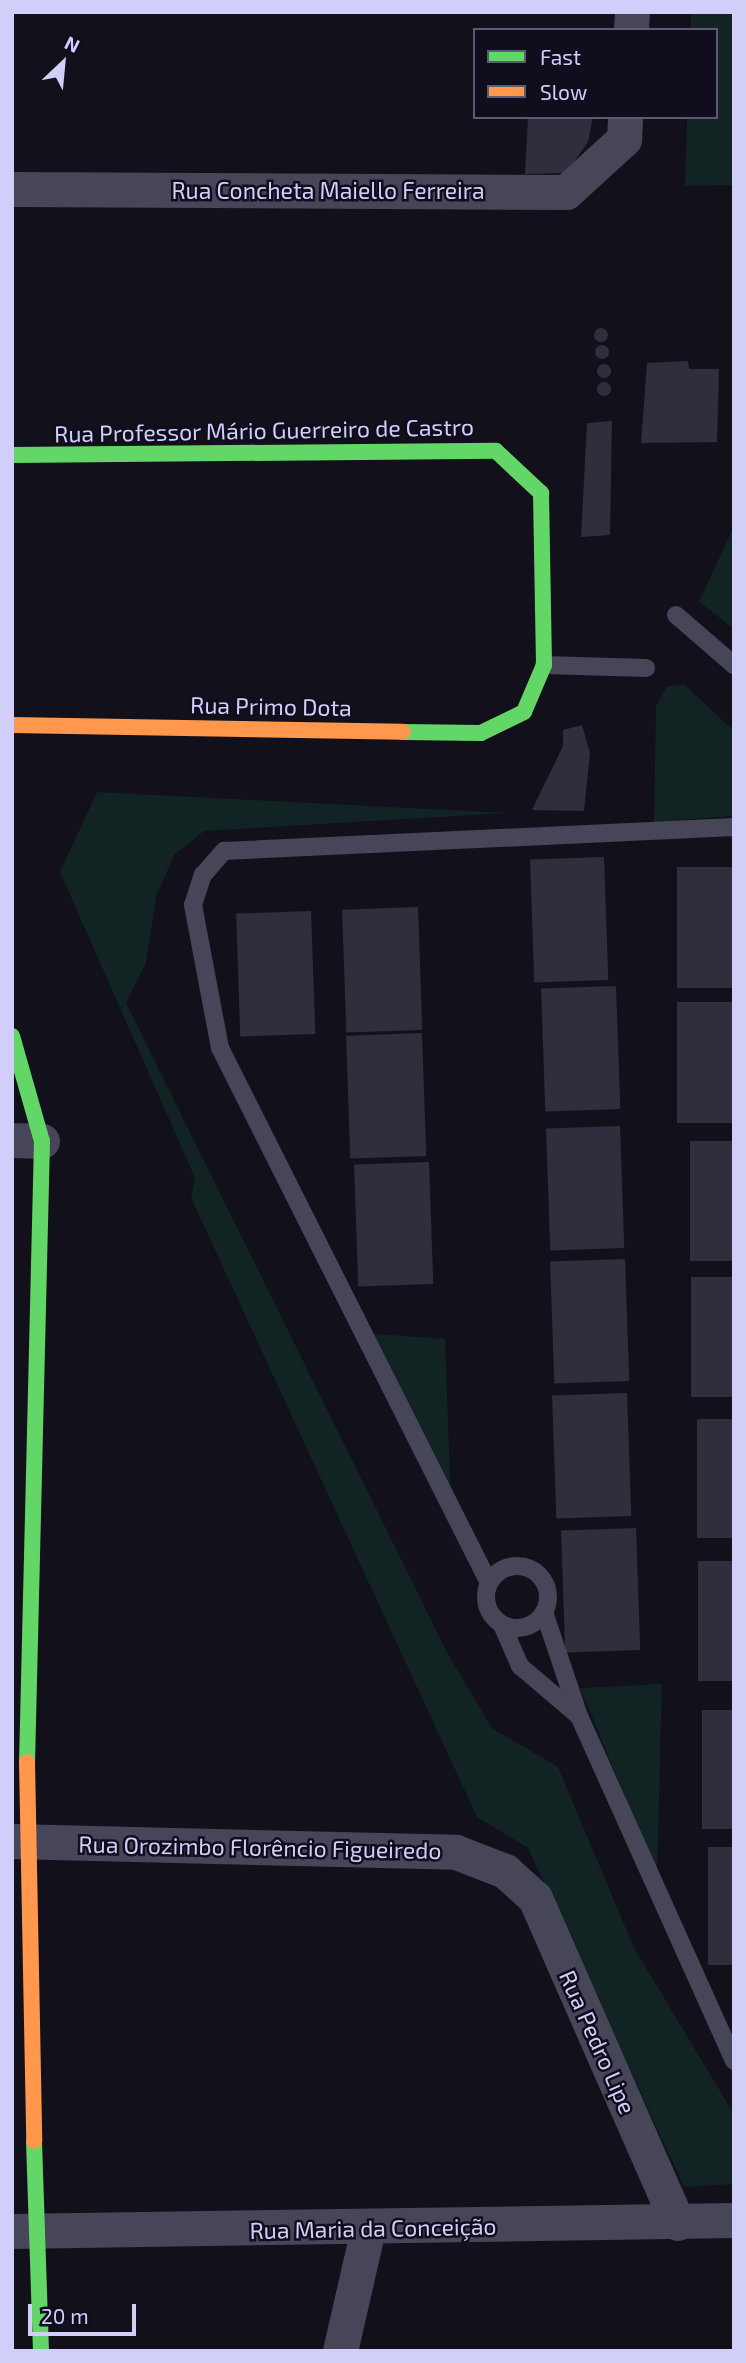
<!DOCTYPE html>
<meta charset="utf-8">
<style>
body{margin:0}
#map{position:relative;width:746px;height:2363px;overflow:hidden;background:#12101a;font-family:"Exo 2",sans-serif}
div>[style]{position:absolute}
.green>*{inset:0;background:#112323}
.building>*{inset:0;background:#302e3c;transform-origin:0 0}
.round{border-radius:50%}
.lane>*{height:18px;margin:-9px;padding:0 9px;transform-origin:9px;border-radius:9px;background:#474659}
.lane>.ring{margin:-9px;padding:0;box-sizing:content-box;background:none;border:18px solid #474659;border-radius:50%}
.street>*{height:35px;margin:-17.5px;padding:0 17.5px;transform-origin:17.5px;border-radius:17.5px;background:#474659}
.fast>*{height:16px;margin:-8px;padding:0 8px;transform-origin:8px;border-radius:8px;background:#63d668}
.slow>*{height:16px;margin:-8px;padding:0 8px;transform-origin:8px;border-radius:8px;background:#ff974d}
span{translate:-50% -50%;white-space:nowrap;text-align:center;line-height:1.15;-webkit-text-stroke:5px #100d1d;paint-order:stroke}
.street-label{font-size:23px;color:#d1cefa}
.frame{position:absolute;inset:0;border:14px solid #d1cefa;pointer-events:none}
.legend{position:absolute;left:473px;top:28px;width:245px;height:91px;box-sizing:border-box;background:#100d1d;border:2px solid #5d5a75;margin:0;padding:9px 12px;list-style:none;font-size:21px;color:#d1cefa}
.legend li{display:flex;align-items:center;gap:14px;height:35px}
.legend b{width:35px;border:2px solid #5d5a75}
.north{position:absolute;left:28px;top:28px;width:70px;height:70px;-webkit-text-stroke:5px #100d1d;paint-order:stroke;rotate:26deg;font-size:19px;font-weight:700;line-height:28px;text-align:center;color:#d1cefa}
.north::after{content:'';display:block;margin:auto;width:24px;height:32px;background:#d1cefa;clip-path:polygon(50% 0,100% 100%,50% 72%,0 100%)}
.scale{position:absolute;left:28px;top:2304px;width:108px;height:32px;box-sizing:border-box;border:4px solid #d1cefa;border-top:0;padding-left:9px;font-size:21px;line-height:24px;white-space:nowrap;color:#d1cefa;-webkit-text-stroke:5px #100d1d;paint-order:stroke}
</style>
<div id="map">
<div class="green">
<i style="clip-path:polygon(691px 12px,734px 12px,734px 185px,685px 186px,687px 117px,716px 117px,716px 30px,691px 30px)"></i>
<i style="clip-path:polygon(734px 526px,734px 629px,699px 602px)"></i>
<i style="clip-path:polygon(685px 685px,734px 731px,734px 816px,654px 822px,656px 706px,667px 686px)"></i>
<i style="clip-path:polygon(97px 792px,507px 813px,204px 831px,174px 855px,156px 897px,146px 963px,126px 1003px,449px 1656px,492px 1728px,558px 1767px,634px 1948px,734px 2114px,734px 2184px,684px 2187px,528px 1848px,477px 1817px,191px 1198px,195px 1178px,60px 872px)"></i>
<i style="clip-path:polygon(363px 1333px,445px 1339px,451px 1507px)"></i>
<i style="clip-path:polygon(662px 1684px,657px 1873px,580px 1688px)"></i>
</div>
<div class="building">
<i style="clip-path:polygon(528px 117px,593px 117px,588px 142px,566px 173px,525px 174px)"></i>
<i class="round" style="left:594px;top:328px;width:14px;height:14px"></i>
<i class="round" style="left:595px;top:345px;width:14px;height:14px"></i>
<i style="clip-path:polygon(688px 361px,689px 369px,719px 369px,717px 442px,641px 443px,647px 363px)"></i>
<i class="round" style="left:597px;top:364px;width:14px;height:14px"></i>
<i class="round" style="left:597px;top:382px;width:14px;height:14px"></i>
<i style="clip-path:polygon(612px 421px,610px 535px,581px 537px,587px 423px)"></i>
<i style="clip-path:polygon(582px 725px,590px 753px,584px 811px,532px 810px,563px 746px,563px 730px)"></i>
<i style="left:604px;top:857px;width:123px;height:74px;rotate:88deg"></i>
<i style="left:734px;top:867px;width:121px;height:57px;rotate:90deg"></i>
<i style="left:418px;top:907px;width:123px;height:76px;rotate:88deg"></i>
<i style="left:311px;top:911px;width:123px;height:75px;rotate:88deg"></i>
<i style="left:616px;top:986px;width:123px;height:75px;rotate:88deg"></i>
<i style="left:734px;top:1002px;width:121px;height:57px;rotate:90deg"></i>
<i style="left:422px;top:1033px;width:123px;height:76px;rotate:88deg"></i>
<i style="left:620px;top:1126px;width:122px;height:74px;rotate:88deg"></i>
<i style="left:734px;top:1141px;width:120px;height:44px;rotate:90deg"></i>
<i style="left:429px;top:1162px;width:122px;height:75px;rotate:88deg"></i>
<i style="left:625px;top:1259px;width:122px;height:75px;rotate:88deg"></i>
<i style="left:734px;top:1277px;width:120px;height:43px;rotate:90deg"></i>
<i style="left:627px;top:1393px;width:123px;height:75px;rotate:88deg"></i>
<i style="left:734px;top:1419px;width:119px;height:37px;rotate:90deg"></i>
<i style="left:636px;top:1528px;width:122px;height:75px;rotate:88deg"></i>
<i style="left:734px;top:1561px;width:120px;height:36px;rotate:90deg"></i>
<i style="left:734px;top:1710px;width:119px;height:32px;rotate:90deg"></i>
<i style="left:734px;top:1847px;width:118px;height:26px;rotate:90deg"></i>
</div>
<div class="lane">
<i style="left:676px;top:615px;width:77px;rotate:40.8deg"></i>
<i style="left:544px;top:665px;width:102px;rotate:1.7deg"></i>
<i class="ring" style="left:486px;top:1566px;width:44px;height:44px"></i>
<i style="left:489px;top:1583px;width:599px;rotate:-116.69deg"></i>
<i style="left:220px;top:1048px;width:146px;rotate:-100.7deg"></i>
<i style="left:193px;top:905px;width:32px;rotate:-72deg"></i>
<i style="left:203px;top:875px;width:32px;rotate:-49deg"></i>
<i style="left:224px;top:851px;width:511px;rotate:-2.69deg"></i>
<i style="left:544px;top:1612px;width:110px;rotate:71.4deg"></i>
<i style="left:579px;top:1716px;width:378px;rotate:65.8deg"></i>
<i style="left:502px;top:1625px;width:45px;rotate:66.3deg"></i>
<i style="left:520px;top:1666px;width:77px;rotate:40.3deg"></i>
</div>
<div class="street">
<i style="left:631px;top:30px;width:18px;rotate:-87deg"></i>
<i style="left:12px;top:189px;width:554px;rotate:0.31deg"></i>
<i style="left:566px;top:192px;width:79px;rotate:-42.4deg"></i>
<i style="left:624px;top:139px;width:22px;rotate:-87deg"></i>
<i style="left:12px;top:1140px;width:30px;rotate:2deg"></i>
<i style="left:12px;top:1841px;width:444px;rotate:1.4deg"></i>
<i style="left:456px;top:1852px;width:53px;rotate:21.2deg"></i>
<i style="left:505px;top:1871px;width:40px;rotate:42deg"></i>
<i style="left:535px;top:1898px;width:355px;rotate:66.3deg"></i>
<i style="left:12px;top:2231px;width:722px;rotate:-0.87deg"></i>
<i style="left:340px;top:2351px;width:125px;rotate:-77.1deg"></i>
</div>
<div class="fast">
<i style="left:12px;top:455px;width:484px;rotate:-0.5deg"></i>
<i style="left:496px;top:451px;width:62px;rotate:43deg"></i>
<i style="left:541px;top:493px;width:172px;rotate:89deg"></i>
<i style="left:544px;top:665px;width:51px;rotate:113.1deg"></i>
<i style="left:524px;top:712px;width:48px;rotate:154deg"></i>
<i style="left:481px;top:733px;width:78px;rotate:-179.3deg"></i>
<i style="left:12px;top:1036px;width:109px;rotate:74.1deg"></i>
<i style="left:42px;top:1141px;width:621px;rotate:91.38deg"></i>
<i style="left:34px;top:2141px;width:210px;rotate:88.1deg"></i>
</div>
<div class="slow">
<i style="left:12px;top:725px;width:391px;rotate:1deg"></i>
<i style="left:27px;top:1762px;width:379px;rotate:88.9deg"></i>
</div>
<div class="street-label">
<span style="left:328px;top:190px">Rua Concheta Maiello Ferreira</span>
<span style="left:264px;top:430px;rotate:-1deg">Rua Professor Mário Guerreiro de Castro</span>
<span style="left:271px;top:706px;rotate:1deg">Rua Primo Dota</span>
<span style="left:260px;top:1847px;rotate:1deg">Rua Orozimbo Florêncio Figueiredo</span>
<span style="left:598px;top:2042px;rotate:66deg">Rua Pedro Lipe</span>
<span style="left:373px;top:2228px;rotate:-1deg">Rua Maria da Conceição</span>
</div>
<div class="frame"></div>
<ul class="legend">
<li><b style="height:9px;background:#63d668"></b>Fast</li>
<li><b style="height:9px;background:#ff974d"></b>Slow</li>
</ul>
<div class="north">N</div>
<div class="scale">20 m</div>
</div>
